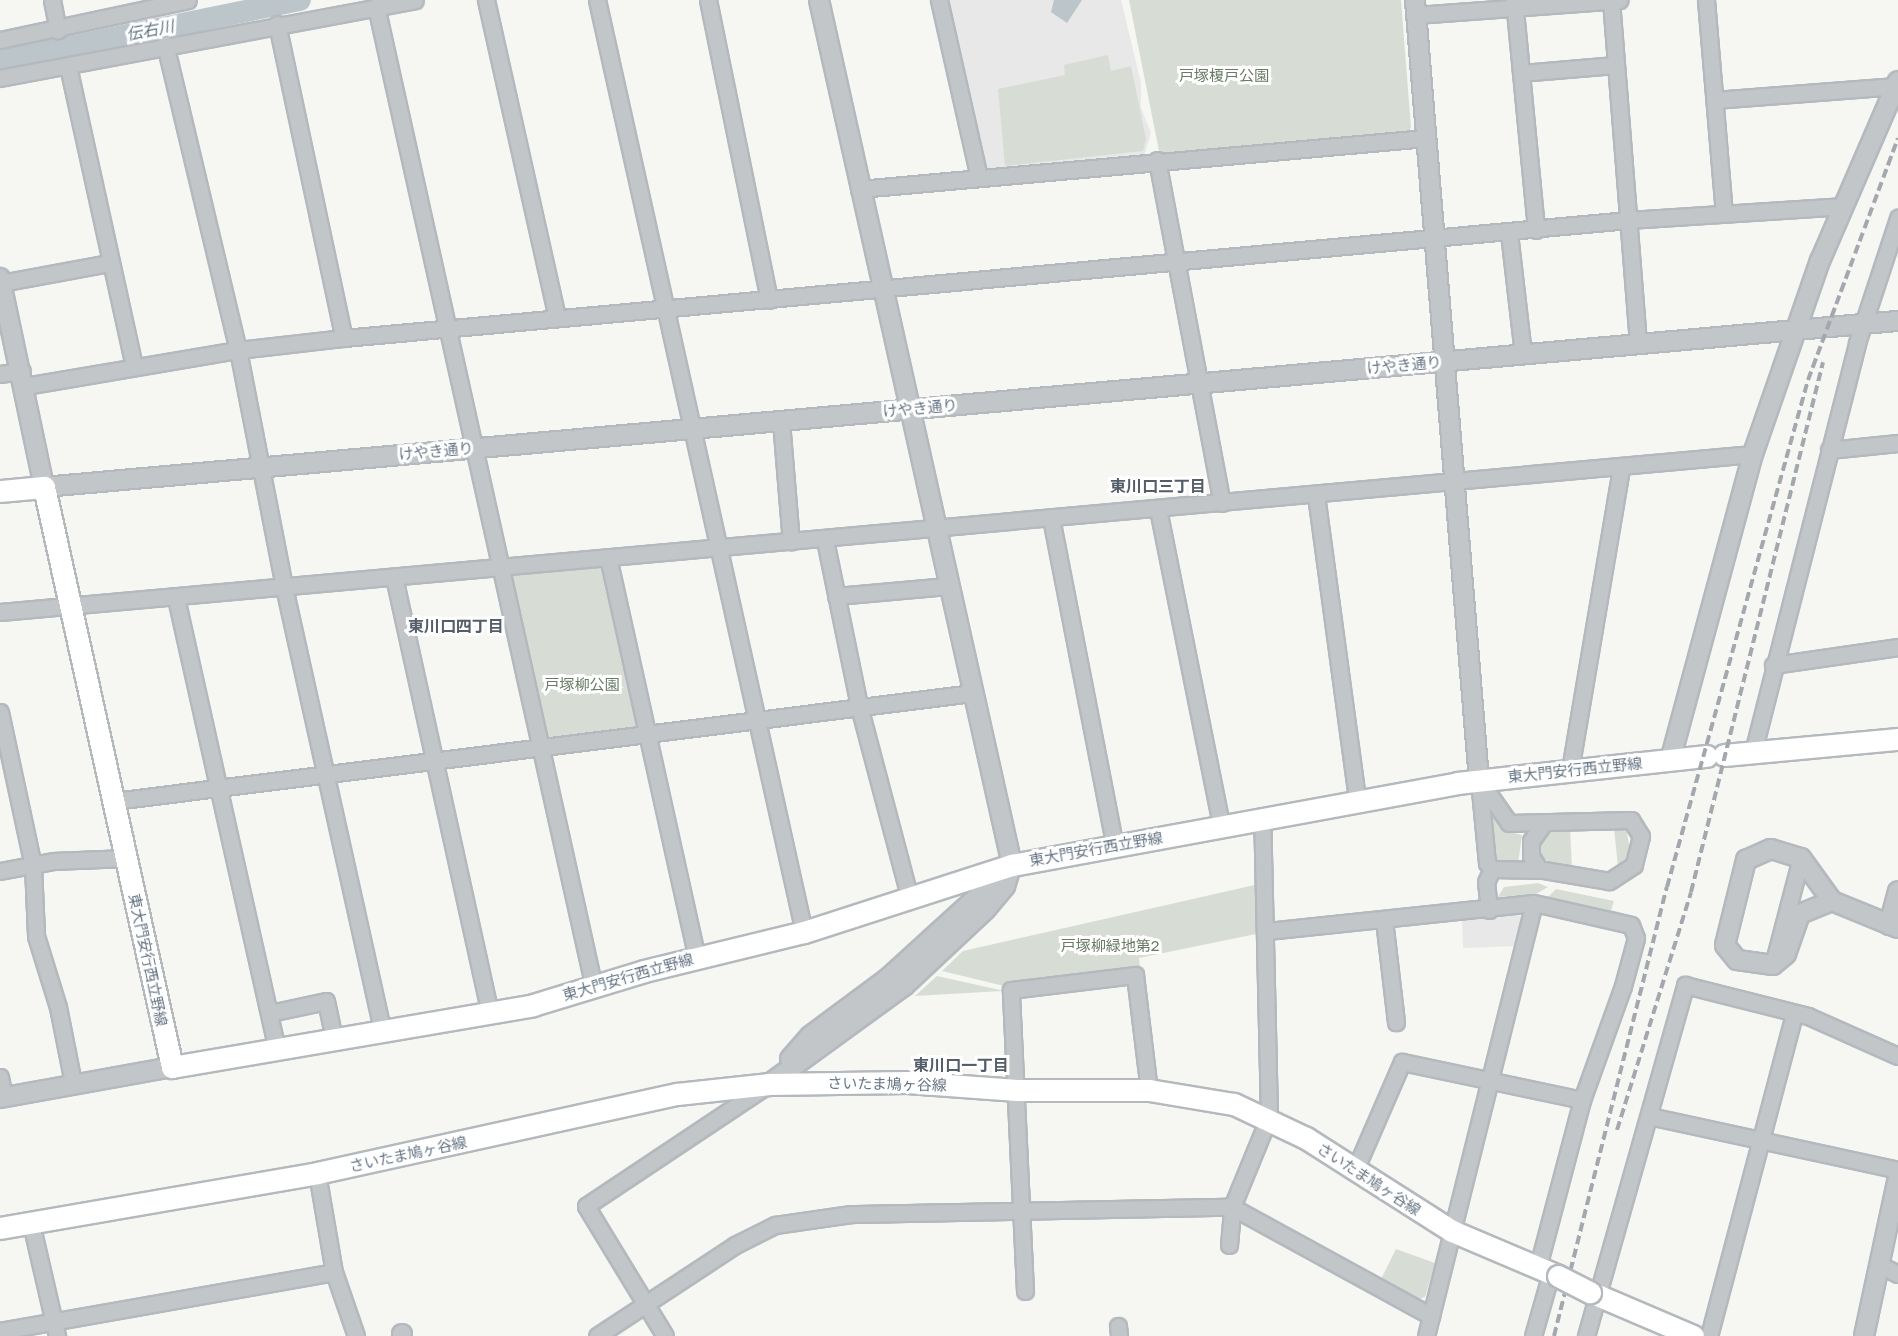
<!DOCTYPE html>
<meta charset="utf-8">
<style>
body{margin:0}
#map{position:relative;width:1898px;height:1336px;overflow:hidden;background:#f6f7f3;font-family:"Golos Text","Noto Sans JP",sans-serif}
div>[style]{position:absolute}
.built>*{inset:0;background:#e7e8e7}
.green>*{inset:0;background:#d7ddd4}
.water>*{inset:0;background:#bcc5ca}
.river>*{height:22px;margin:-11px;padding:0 11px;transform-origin:11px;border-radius:11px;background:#bcc5ca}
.roads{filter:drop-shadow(2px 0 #b4b9be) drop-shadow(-2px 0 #b4b9be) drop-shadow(0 2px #b4b9be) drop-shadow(0 -2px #b4b9be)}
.minor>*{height:15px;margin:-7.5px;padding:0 7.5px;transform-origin:7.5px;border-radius:7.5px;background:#c2c6c9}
.tertiary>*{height:18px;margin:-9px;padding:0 9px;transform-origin:9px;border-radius:9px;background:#c2c6c9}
.secondary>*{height:21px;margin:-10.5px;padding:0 10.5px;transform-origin:10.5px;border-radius:10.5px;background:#fff}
.rail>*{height:4px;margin-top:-2px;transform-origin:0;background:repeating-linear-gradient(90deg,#a3a8ae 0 9px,transparent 0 13.5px)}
.bridges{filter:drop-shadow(2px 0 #b4b9be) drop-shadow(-2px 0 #b4b9be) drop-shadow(0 2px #b4b9be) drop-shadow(0 -2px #b4b9be)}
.secondary-bridge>*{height:21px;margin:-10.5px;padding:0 10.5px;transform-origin:10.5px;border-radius:10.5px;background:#fff}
span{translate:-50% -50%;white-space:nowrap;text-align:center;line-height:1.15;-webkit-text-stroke:6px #fff;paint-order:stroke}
.park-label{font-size:15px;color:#687b65}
.street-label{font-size:15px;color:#667584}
.water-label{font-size:16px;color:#627680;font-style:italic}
.neighbourhood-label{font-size:16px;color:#545e69;font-weight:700}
</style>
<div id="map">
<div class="built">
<i style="clip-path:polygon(944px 0,1121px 0,1141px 83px,1141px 108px,1151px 133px,1144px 156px,990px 172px,982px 168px)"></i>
<i style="clip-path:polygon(1515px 914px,1524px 918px,1516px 946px,1463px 948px,1462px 920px)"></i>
</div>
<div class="green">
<i style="clip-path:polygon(1129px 0,1401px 0,1411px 128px,1407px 134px,1170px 156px,1159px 151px)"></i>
<i style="clip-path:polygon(1108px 55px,1111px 71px,1131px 66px,1146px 139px,1143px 151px,1005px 166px,998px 89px,1065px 75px,1064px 65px)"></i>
<i style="clip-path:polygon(597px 564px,606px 571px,640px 722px,635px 731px,553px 741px,544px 734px,510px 579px,516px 571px)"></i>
<i style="clip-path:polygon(1489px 812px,1502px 830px,1522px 835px,1518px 864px,1503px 865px,1493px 855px)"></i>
<i style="clip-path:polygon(1570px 827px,1572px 869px,1537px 857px,1536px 842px,1547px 831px)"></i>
<i style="clip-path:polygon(1626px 827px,1630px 850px,1625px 866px,1618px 867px,1614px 828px)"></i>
<i style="clip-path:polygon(1538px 883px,1548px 887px,1536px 894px,1498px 897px,1504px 887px)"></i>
<i style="clip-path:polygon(1259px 884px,1261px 933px,1139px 958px,1140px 969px,1004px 986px,942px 971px,963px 951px)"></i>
<i style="clip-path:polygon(1556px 889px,1614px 901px,1611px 910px,1630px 915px,1629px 920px,1546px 899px)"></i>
<i style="clip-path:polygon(937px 976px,1000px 990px,1002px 991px,915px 996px)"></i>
<i style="clip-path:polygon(1396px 1249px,1435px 1263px,1425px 1297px,1416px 1300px,1380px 1281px)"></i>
</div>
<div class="water">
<i style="clip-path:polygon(1054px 0,1082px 0,1067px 23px,1051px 12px)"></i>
</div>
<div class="river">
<i style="left:0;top:61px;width:306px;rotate:-11.5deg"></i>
</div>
<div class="roads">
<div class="minor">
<i style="left:52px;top:0;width:31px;rotate:79deg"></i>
<i style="left:486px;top:0;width:326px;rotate:77.4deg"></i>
<i style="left:597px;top:0;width:955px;rotate:77.48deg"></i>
<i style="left:708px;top:0;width:306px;rotate:78.5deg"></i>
<i style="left:939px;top:0;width:181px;rotate:77.3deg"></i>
<i style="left:1514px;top:0;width:231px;rotate:84.5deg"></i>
<i style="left:1611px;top:0;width:344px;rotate:85.5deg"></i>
<i style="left:1706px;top:0;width:214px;rotate:85.2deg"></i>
<i style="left:376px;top:6px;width:1006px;rotate:77.48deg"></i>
<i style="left:1416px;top:15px;width:204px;rotate:-4.2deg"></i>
<i style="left:277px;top:24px;width:321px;rotate:78deg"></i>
<i style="left:0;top:40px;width:192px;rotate:-12deg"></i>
<i style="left:165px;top:44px;width:315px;rotate:76.6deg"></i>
<i style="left:238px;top:350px;width:241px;rotate:79deg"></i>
<i style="left:284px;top:587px;width:456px;rotate:77.5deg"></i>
<i style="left:68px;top:66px;width:308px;rotate:77.6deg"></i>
<i style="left:1521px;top:73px;width:93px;rotate:-4.9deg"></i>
<i style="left:0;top:78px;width:422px;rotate:-10.6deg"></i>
<i style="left:1715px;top:100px;width:181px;rotate:-4.4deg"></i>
<i style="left:1157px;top:160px;width:349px;rotate:79.3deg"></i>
<i style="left:859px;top:189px;width:569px;rotate:-5.14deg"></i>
<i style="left:1509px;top:233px;width:122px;rotate:83.4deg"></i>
<i style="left:1px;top:283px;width:110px;rotate:-10.5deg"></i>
<i style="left:0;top:374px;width:22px;rotate:-8deg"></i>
<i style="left:25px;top:386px;width:216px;rotate:-9.6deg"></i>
<i style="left:238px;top:350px;width:107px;rotate:-6.5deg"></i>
<i style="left:344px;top:338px;width:1289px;rotate:-5.25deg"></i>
<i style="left:1628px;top:220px;width:214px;rotate:-3.7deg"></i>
<i style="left:781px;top:421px;width:121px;rotate:85.3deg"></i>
<i style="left:1829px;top:450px;width:69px;rotate:-5.8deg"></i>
<i style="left:1316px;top:495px;width:307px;rotate:82.3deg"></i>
<i style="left:1158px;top:509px;width:322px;rotate:78.7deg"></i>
<i style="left:1051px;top:518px;width:335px;rotate:79deg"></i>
<i style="left:825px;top:540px;width:174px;rotate:78.4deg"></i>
<i style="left:860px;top:710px;width:191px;rotate:75.2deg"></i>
<i style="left:608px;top:557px;width:410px;rotate:77.5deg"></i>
<i style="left:394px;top:577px;width:446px;rotate:77.6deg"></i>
<i style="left:836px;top:596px;width:112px;rotate:-5.1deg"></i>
<i style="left:176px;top:598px;width:462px;rotate:77.4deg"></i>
<i style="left:0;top:612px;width:1760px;rotate:-5.15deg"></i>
<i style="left:1773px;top:665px;width:126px;rotate:-8.2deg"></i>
<i style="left:0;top:712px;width:157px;rotate:77.9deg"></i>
<i style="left:33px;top:866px;width:70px;rotate:87.5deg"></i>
<i style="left:36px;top:936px;width:74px;rotate:72.8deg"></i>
<i style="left:58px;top:1007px;width:77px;rotate:78.8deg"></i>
<i style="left:1753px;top:752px;width:422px;rotate:-75.7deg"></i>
<i style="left:1857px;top:343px;width:132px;rotate:-71.8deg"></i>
<i style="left:1570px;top:770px;width:306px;rotate:-80.4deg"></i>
<i style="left:1479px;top:780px;width:52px;rotate:55.1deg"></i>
<i style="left:1509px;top:823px;width:122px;rotate:-1.4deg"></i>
<i style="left:1631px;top:820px;width:19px;rotate:58deg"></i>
<i style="left:1641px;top:836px;width:30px;rotate:104deg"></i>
<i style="left:1634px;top:865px;width:30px;rotate:147deg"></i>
<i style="left:1609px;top:881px;width:66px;rotate:-170.4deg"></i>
<i style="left:1544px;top:870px;width:52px;rotate:-178.9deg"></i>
<i style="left:1492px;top:869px;width:8px;rotate:-130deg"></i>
<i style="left:1487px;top:863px;width:83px;rotate:-95.5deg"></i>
<i style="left:114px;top:801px;width:866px;rotate:-7.17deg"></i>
<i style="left:1539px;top:869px;width:15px;rotate:-122deg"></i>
<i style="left:1531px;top:856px;width:15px;rotate:-90deg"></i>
<i style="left:1531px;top:841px;width:22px;rotate:-54deg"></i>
<i style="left:0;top:871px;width:55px;rotate:-10.5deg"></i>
<i style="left:54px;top:861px;width:72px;rotate:-2.4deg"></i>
<i style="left:1489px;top:910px;width:28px;rotate:-96deg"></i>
<i style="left:1486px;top:882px;width:14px;rotate:-65deg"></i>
<i style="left:1384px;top:920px;width:103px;rotate:83.3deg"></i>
<i style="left:1267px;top:931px;width:268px;rotate:-6deg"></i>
<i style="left:1534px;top:903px;width:99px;rotate:12.8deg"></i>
<i style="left:1631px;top:925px;width:14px;rotate:69deg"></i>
<i style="left:1636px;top:938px;width:50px;rotate:105.2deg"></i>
<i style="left:1623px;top:986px;width:121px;rotate:109.8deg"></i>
<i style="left:1582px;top:1100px;width:173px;rotate:104.8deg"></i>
<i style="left:1773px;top:965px;width:111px;rotate:-75.3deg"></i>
<i style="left:270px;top:1013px;width:57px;rotate:-12.1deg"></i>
<i style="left:326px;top:1001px;width:40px;rotate:78deg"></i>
<i style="left:0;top:1077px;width:20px;rotate:79deg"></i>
<i style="left:1649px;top:1116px;width:255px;rotate:12.2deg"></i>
<i style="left:1355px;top:1170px;width:118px;rotate:-66.5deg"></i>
<i style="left:1402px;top:1062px;width:184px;rotate:11.9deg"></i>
<i style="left:317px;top:1173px;width:100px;rotate:80.3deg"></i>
<i style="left:334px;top:1272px;width:68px;rotate:71deg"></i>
<i style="left:31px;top:1223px;width:116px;rotate:77deg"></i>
<i style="left:1229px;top:1245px;width:38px;rotate:-85deg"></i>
<i style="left:1232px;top:1207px;width:97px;rotate:-67.7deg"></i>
<i style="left:1269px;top:1117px;width:301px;rotate:-91.3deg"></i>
<i style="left:1878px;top:1264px;width:22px;rotate:27deg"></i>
<i style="left:1025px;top:1291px;width:301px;rotate:-92.7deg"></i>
<i style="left:1011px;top:990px;width:125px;rotate:-6.9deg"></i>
<i style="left:1135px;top:975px;width:116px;rotate:83.1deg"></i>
<i style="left:1118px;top:1326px;width:10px;rotate:84deg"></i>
<i style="left:0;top:1331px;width:339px;rotate:-10deg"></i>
<i style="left:597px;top:1336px;width:165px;rotate:-33.4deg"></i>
<i style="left:735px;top:1245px;width:45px;rotate:-26.6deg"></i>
<i style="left:775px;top:1225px;width:77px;rotate:-8.2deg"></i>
<i style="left:851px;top:1214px;width:381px;rotate:-1.1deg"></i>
<i style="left:1232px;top:1207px;width:227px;rotate:28.7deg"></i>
<i style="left:665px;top:1336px;width:152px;rotate:-121.3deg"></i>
<i style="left:586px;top:1206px;width:220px;rotate:-33.7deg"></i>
<i style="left:1426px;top:1336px;width:446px;rotate:-76deg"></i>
<i style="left:1533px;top:1336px;width:66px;rotate:-74.1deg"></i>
<i style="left:1586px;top:1336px;width:365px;rotate:-74.2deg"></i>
<i style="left:1685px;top:985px;width:127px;rotate:14.1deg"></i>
<i style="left:1808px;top:1016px;width:98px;rotate:24deg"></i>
<i style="left:1709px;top:1336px;width:333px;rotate:-75.2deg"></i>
</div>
<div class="tertiary">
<i style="left:1415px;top:0;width:783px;rotate:85.31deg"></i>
<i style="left:0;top:278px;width:214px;rotate:78.1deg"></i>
<i style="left:44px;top:487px;width:1861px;rotate:-5.12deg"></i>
<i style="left:1670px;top:761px;width:318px;rotate:-74.9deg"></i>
<i style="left:1753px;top:454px;width:204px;rotate:-70.9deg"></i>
<i style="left:1820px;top:261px;width:196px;rotate:-66.6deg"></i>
<i style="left:1832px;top:901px;width:35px;rotate:158deg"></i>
<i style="left:1800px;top:914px;width:42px;rotate:109.3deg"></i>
<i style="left:1786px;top:954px;width:17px;rotate:140deg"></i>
<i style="left:1773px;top:965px;width:36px;rotate:-172deg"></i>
<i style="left:1737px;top:960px;width:19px;rotate:-129deg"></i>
<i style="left:1725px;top:945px;width:88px;rotate:-76.1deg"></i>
<i style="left:1746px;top:860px;width:27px;rotate:-24deg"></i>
<i style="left:1771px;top:849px;width:31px;rotate:17deg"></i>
<i style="left:1801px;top:858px;width:53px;rotate:54.2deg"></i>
<i style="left:1832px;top:901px;width:71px;rotate:22.2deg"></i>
<i style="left:1889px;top:925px;width:35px;rotate:-75deg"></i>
<i style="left:790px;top:1059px;width:30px;rotate:-49deg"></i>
<i style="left:810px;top:1036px;width:97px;rotate:-36.6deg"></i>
<i style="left:888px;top:978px;width:151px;rotate:-42.3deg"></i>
<i style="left:769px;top:1084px;width:167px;rotate:-36deg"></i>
<i style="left:904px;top:986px;width:112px;rotate:-43.2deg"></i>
<i style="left:986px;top:909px;width:30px;rotate:-50deg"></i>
<i style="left:1005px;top:886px;width:22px;rotate:-72deg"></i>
<i style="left:1012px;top:865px;width:886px;rotate:-102.58deg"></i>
<i style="left:0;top:1098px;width:175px;rotate:-10.2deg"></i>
<i style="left:402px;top:1334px;width:2px;rotate:90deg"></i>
<i style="left:1864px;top:1336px;width:163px;rotate:-77.9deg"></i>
</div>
<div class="secondary">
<i style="left:0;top:491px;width:44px;rotate:-5.2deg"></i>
<i style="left:44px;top:487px;width:594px;rotate:77.55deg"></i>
<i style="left:172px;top:1067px;width:366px;rotate:-9.7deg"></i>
<i style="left:533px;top:1005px;width:116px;rotate:-17deg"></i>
<i style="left:644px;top:971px;width:165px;rotate:-13.7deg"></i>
<i style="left:804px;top:932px;width:219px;rotate:-17.9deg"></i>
<i style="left:1012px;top:865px;width:452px;rotate:-10.4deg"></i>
<i style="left:1457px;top:783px;width:251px;rotate:-6.2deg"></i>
<i style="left:1724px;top:755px;width:175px;rotate:-5.3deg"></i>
<i style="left:0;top:1228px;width:322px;rotate:-9.8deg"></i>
<i style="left:317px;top:1173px;width:369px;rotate:-12.4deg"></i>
<i style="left:677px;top:1094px;width:93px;rotate:-6.2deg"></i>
<i style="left:769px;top:1084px;width:138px;rotate:-0.8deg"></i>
<i style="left:907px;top:1082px;width:110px;rotate:4.2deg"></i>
<i style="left:1017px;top:1090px;width:132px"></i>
<i style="left:1149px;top:1090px;width:86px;rotate:9.4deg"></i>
<i style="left:1234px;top:1104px;width:80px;rotate:25.3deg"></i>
<i style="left:1306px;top:1138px;width:173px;rotate:32.5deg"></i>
<i style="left:1452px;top:1231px;width:115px;rotate:23deg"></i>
<i style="left:1590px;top:1292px;width:112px;rotate:23.1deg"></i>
</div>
</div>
<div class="rail">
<i style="left:1617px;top:1130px;width:249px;rotate:-72.7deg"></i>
<i style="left:1691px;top:892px;width:546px;rotate:-76.01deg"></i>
<i style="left:1554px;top:1336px;width:463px;rotate:-75.9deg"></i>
<i style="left:1667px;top:887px;width:526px;rotate:-74.46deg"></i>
<i style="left:1808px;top:380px;width:258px;rotate:-69.6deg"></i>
</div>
<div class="bridges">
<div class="secondary-bridge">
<i style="left:1558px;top:1276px;width:36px;rotate:27deg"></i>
</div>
</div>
<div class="park-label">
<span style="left:1224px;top:76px">戸塚榎戸公園</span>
<span style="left:582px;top:685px">戸塚柳公園</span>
<span style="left:1110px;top:946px">戸塚柳緑地第2</span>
</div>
<div class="street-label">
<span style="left:1404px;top:365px;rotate:-5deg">けやき通り</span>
<span style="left:920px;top:408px;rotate:-5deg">けやき通り</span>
<span style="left:436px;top:451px;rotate:-5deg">けやき通り</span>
<span style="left:1575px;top:770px;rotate:-6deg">東大門安行西立野線</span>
<span style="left:1096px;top:849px;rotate:-10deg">東大門安行西立野線</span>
<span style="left:148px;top:960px;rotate:78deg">東大門安行西立野線</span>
<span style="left:628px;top:977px;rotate:-16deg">東大門安行西立野線</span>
<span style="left:887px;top:1084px;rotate:1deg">さいたま鳩ヶ谷線</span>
<span style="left:408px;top:1154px;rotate:-12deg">さいたま鳩ヶ谷線</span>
<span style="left:1369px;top:1179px;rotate:33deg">さいたま鳩ヶ谷線</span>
</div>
<div class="water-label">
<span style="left:150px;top:30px;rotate:-11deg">伝右川</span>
</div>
<div class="neighbourhood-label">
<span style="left:1158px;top:486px">東川口三丁目</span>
<span style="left:456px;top:626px">東川口四丁目</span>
<span style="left:961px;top:1065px">東川口一丁目</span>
</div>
</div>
